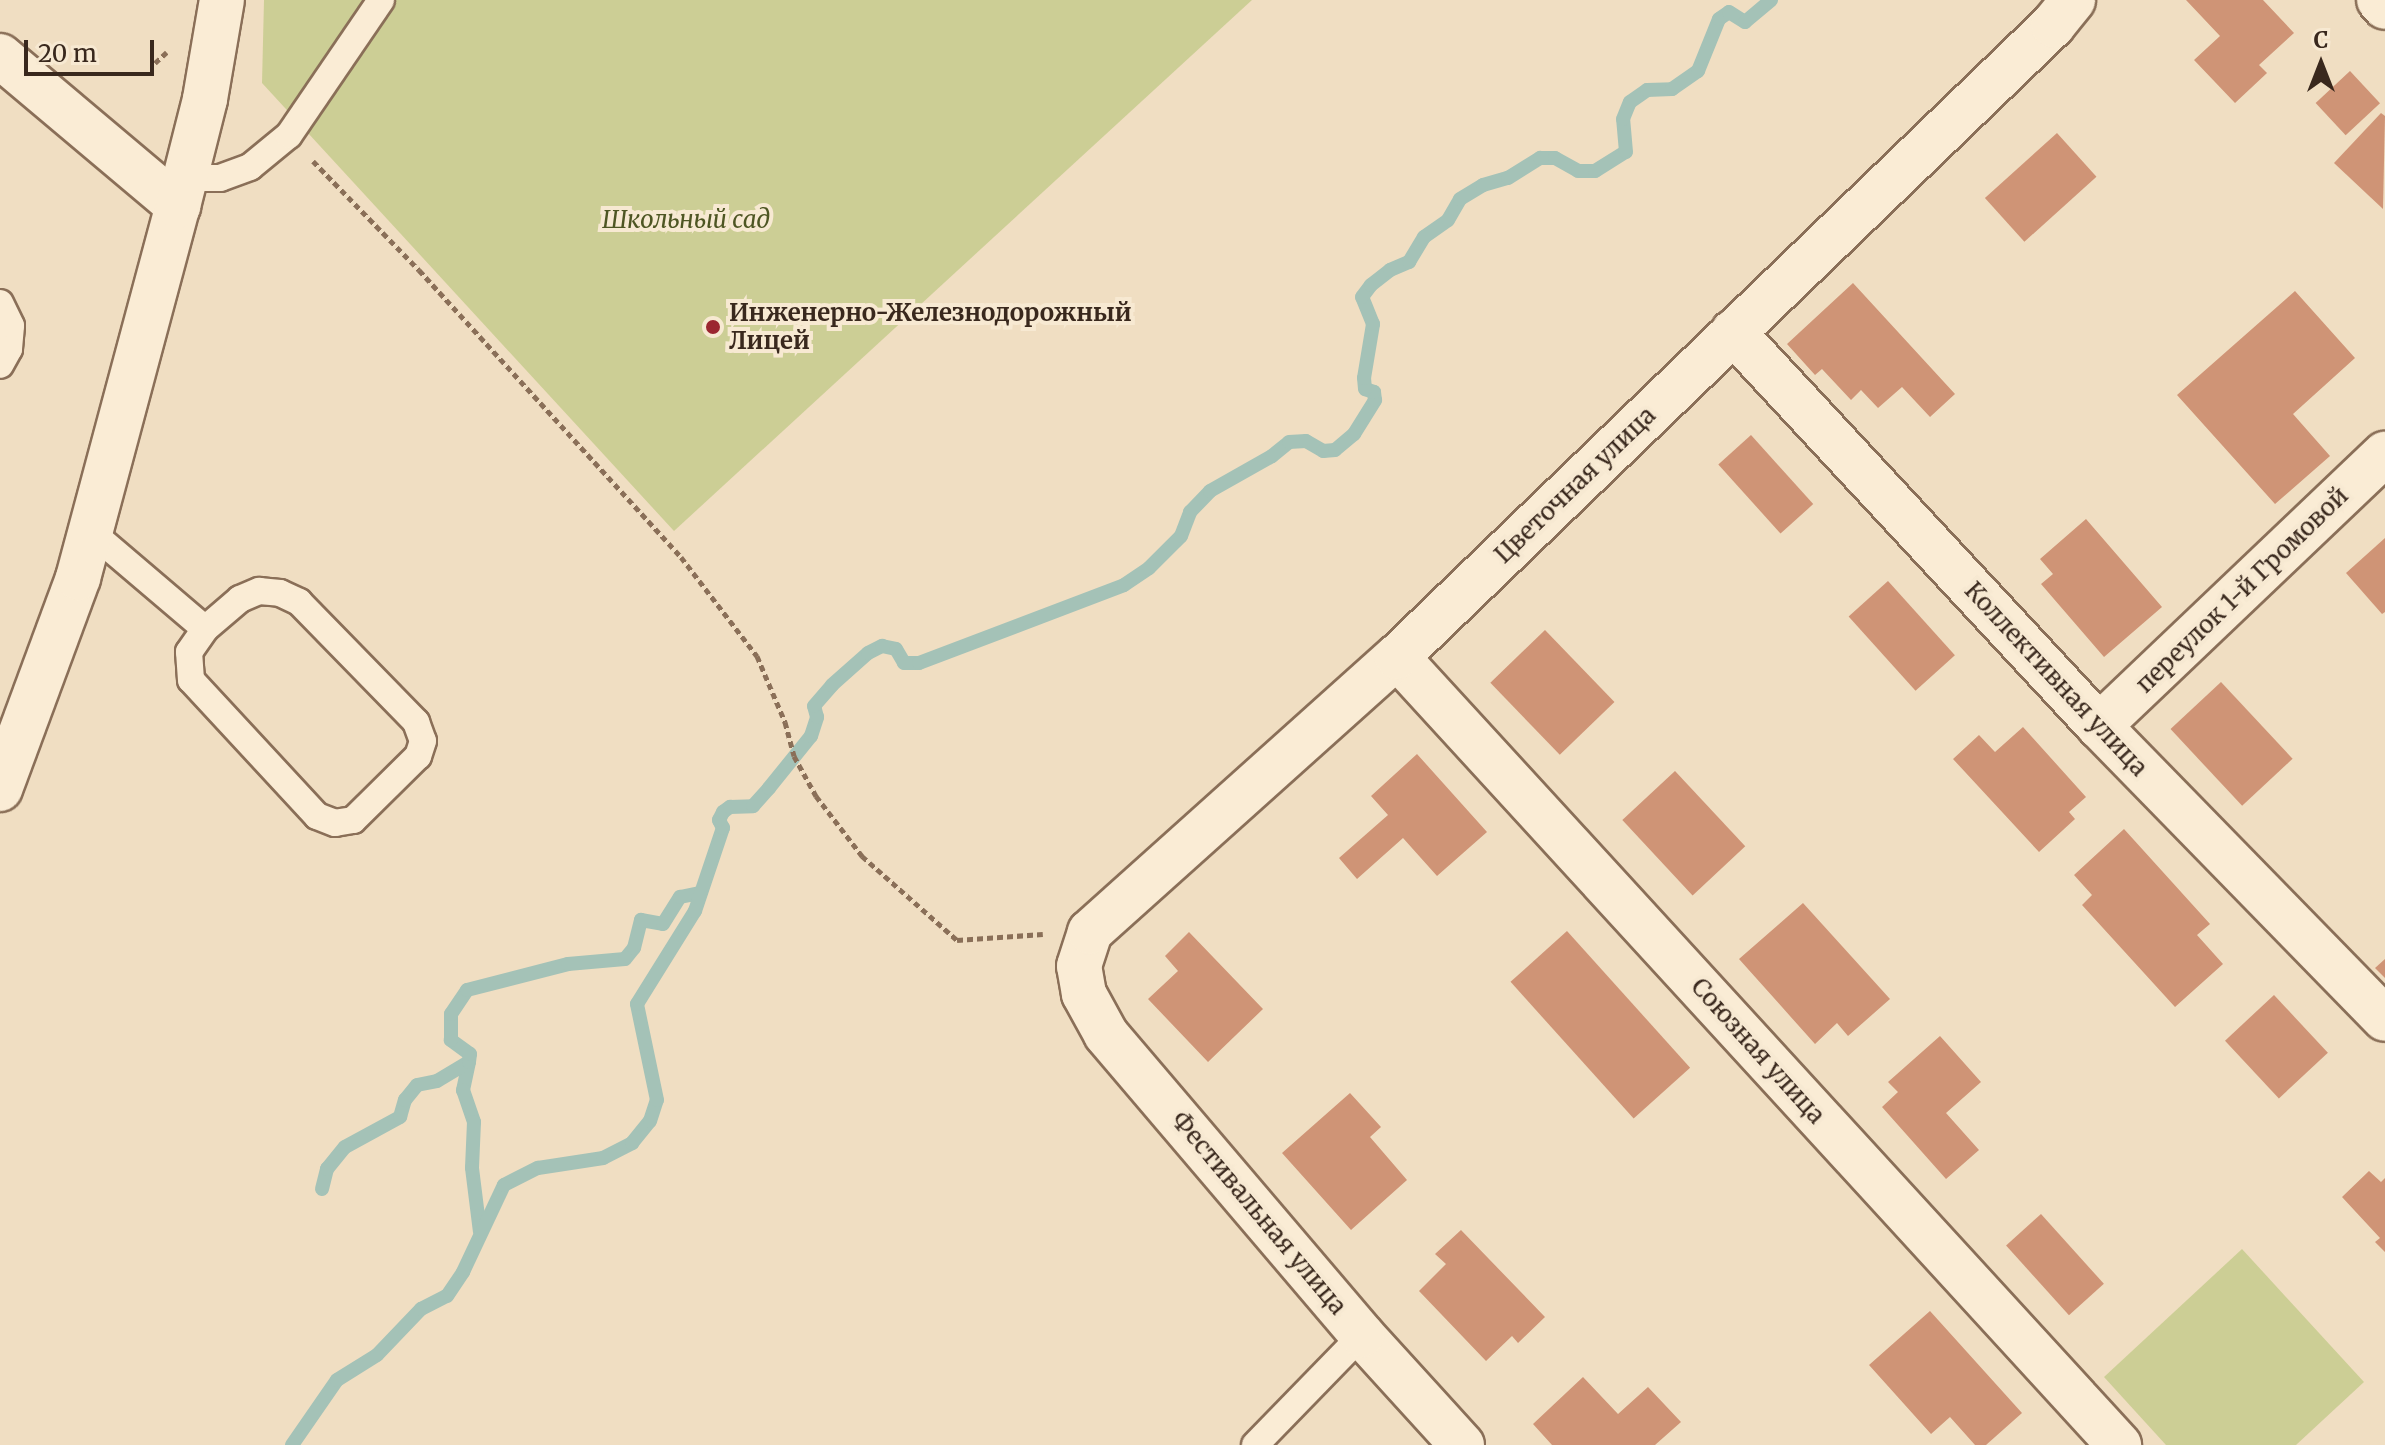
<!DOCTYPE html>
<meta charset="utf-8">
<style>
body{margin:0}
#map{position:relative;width:2385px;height:1445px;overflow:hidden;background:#f0dec2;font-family:Merriweather,serif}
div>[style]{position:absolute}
.green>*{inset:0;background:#ccce95}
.stream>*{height:14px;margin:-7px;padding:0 7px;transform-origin:7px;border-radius:7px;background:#a4c2b7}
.building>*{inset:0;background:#cf9476;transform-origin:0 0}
.path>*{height:5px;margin-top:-2.5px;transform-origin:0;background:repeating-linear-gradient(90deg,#8a6f58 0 6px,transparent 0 10px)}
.roads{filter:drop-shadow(2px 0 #8a6f58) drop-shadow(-2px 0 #8a6f58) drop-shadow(0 2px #8a6f58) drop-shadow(0 -2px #8a6f58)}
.service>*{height:26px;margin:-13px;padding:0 13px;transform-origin:13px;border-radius:13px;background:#faecd5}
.minor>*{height:44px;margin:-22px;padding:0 22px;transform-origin:22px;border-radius:22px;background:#faecd5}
.tertiary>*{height:44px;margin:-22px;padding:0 22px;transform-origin:22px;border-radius:22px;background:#faecd5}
.secondary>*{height:44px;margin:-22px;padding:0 22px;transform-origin:22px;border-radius:22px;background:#faecd5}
.dots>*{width:22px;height:22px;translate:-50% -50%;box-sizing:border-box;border:4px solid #f7e9d2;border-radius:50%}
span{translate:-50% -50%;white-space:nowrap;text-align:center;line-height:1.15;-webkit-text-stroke:8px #f7e9d2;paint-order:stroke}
.park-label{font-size:24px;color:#4e5623;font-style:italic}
.poi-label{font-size:24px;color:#39281d;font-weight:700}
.left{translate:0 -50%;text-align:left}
.street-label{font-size:24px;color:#39281d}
.north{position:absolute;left:2281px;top:24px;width:80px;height:80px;-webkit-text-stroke:6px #f7e9d2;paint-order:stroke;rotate:0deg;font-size:22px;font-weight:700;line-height:32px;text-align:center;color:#39281d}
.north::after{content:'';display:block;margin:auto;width:28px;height:36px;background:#39281d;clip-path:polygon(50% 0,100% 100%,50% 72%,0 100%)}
.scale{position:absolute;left:24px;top:40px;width:130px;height:36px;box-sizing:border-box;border:4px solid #39281d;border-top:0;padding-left:10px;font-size:24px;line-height:28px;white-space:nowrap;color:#39281d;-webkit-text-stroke:6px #f7e9d2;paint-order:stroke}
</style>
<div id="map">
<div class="green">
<i style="clip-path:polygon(264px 0,1252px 0,674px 531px,262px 83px)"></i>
<i style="clip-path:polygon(2242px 1249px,2364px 1382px,2296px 1445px,2166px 1445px,2104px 1377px)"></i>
</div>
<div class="stream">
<i style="left:469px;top:1062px;width:29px;rotate:102deg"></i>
<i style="left:463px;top:1090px;width:34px;rotate:71deg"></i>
<i style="left:474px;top:1122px;width:46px;rotate:92.5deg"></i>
<i style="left:472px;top:1168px;width:64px;rotate:82.9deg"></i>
<i style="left:322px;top:1189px;width:21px;rotate:-76deg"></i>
<i style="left:327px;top:1169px;width:28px;rotate:-51deg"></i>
<i style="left:345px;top:1147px;width:63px;rotate:-28.6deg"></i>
<i style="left:400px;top:1117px;width:18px;rotate:-74deg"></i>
<i style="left:405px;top:1100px;width:19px;rotate:-51deg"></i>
<i style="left:417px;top:1085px;width:20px;rotate:-11deg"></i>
<i style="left:437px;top:1081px;width:37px;rotate:-31deg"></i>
<i style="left:469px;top:1062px;width:8px;rotate:-83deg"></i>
<i style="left:470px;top:1054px;width:24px;rotate:-144deg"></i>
<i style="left:451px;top:1040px;width:26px;rotate:-90deg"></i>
<i style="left:451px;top:1014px;width:29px;rotate:-56deg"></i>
<i style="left:467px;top:990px;width:104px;rotate:-14.4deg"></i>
<i style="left:568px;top:964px;width:57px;rotate:-5deg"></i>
<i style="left:625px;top:959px;width:14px;rotate:-51deg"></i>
<i style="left:634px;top:948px;width:29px;rotate:-76deg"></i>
<i style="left:641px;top:920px;width:22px;rotate:10deg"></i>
<i style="left:663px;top:924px;width:32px;rotate:-58deg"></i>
<i style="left:680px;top:897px;width:21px;rotate:-11deg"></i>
<i style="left:292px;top:1445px;width:79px;rotate:-55.3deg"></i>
<i style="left:337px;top:1380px;width:47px;rotate:-32deg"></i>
<i style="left:377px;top:1355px;width:64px;rotate:-46.3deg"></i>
<i style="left:421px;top:1309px;width:29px;rotate:-27deg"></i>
<i style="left:447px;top:1296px;width:29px;rotate:-56deg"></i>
<i style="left:463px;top:1272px;width:96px;rotate:-64.8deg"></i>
<i style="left:504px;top:1185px;width:38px;rotate:-27deg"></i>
<i style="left:538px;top:1168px;width:66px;rotate:-8.7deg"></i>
<i style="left:603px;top:1158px;width:33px;rotate:-27deg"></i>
<i style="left:632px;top:1143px;width:28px;rotate:-51deg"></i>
<i style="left:650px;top:1121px;width:22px;rotate:-72deg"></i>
<i style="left:657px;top:1100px;width:98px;rotate:-101.8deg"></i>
<i style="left:637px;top:1004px;width:110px;rotate:-58.1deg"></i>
<i style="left:695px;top:911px;width:88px;rotate:-71.4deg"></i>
<i style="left:723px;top:828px;width:9px;rotate:-117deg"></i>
<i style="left:719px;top:820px;width:9px;rotate:-63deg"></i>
<i style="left:723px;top:812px;width:9px;rotate:-36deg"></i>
<i style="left:730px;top:807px;width:23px;rotate:-2deg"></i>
<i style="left:753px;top:806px;width:24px;rotate:-48deg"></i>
<i style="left:769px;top:788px;width:67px;rotate:-51.1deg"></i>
<i style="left:811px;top:736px;width:20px;rotate:-72deg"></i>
<i style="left:817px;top:717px;width:11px;rotate:-105deg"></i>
<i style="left:814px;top:706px;width:28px;rotate:-49deg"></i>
<i style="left:832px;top:685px;width:48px;rotate:-41.6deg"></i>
<i style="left:868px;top:653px;width:16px;rotate:-27deg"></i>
<i style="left:882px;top:646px;width:14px;rotate:12deg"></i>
<i style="left:896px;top:649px;width:16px;rotate:60deg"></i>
<i style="left:904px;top:663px;width:15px"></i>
<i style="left:919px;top:663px;width:219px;rotate:-20.8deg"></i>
<i style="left:1124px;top:585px;width:30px;rotate:-34deg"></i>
<i style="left:1149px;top:568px;width:45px;rotate:-45deg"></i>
<i style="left:1181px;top:536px;width:26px;rotate:-69deg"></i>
<i style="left:1190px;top:512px;width:29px;rotate:-46deg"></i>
<i style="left:1210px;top:491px;width:71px;rotate:-29.4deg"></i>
<i style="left:1272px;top:456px;width:22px;rotate:-39deg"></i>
<i style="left:1289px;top:442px;width:17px;rotate:-3deg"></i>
<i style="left:1306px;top:441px;width:20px;rotate:30deg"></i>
<i style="left:1323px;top:451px;width:12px;rotate:-5deg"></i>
<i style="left:1335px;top:450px;width:25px;rotate:-40deg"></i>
<i style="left:1354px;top:434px;width:40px;rotate:-58deg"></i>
<i style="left:1375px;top:400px;width:8px;rotate:-97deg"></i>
<i style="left:1374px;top:392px;width:9px;rotate:-162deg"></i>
<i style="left:1365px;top:389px;width:11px;rotate:-95deg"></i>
<i style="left:1364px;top:378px;width:55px;rotate:-80.5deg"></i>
<i style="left:1373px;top:324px;width:29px;rotate:-112deg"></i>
<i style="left:1362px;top:297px;width:15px;rotate:-53deg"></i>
<i style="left:1371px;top:285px;width:24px;rotate:-38deg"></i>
<i style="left:1390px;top:270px;width:21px;rotate:-23deg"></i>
<i style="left:1409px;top:262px;width:29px;rotate:-59deg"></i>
<i style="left:1424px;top:237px;width:29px;rotate:-35deg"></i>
<i style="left:1448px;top:220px;width:24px;rotate:-60deg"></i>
<i style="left:1460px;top:199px;width:27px;rotate:-31deg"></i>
<i style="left:1483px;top:185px;width:26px;rotate:-16deg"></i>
<i style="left:1508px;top:178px;width:38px;rotate:-32deg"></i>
<i style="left:1540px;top:158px;width:15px"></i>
<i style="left:1555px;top:158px;width:26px;rotate:29deg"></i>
<i style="left:1578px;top:171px;width:17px"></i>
<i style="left:1595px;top:171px;width:36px;rotate:-32deg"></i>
<i style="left:1626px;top:152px;width:33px;rotate:-95deg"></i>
<i style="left:1623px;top:119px;width:18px;rotate:-68deg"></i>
<i style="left:1630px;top:102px;width:21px;rotate:-35deg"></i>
<i style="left:1647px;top:90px;width:25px;rotate:-2deg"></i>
<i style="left:1672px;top:89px;width:32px;rotate:-35deg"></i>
<i style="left:1698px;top:71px;width:56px;rotate:-68deg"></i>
<i style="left:1719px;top:19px;width:12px;rotate:-35deg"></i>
<i style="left:1729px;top:12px;width:19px;rotate:32deg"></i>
<i style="left:1745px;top:22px;width:34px;rotate:-40deg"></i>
</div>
<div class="building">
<i style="clip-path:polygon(2186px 0,2263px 0,2294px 33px,2259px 65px,2267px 73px,2235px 103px,2194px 60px,2220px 36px)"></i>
<i style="left:2350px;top:71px;width:44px;height:47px;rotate:47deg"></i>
<i style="clip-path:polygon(2381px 113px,2385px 116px,2383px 209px,2334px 163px)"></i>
<i style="left:2057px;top:133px;width:59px;height:97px;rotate:48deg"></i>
<i style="clip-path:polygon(1853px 283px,1955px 394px,1930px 417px,1902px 387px,1878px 408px,1861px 390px,1851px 400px,1822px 369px,1815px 375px,1787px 344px)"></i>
<i style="clip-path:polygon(2295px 291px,2355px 358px,2293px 414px,2330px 456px,2275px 504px,2177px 395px)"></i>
<i style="left:1751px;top:435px;width:93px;height:44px;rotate:48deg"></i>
<i style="clip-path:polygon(2086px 519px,2162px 607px,2104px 657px,2041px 584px,2053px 574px,2040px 559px)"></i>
<i style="clip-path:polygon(2385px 538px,2385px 612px,2382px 614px,2346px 573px)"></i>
<i style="left:1888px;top:581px;width:100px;height:53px;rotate:48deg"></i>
<i style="left:1545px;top:630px;width:100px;height:76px;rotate:46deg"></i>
<i style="left:2221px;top:682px;width:105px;height:69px;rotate:47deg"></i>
<i style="clip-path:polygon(2023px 727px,2086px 797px,2069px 812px,2075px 819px,2039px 852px,1953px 759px,1979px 735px,1995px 752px)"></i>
<i style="clip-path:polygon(1417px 754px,1487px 832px,1437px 876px,1403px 838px,1357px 879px,1339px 858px,1388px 815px,1371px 796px)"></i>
<i style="left:1675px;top:771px;width:103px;height:72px;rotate:47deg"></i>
<i style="clip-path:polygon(2124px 829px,2210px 924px,2197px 935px,2223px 964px,2175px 1007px,2082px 905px,2092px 895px,2074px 875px)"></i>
<i style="clip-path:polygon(1803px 903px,1890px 999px,1848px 1036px,1837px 1023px,1815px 1044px,1739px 959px)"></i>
<i style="left:1567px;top:931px;width:184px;height:76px;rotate:48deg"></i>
<i style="clip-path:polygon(1189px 932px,1263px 1009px,1208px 1062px,1148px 999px,1178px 971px,1165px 956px)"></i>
<i style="clip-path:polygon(2385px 959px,2385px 978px,2375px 968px)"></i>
<i style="left:2274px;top:995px;width:79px;height:67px;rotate:47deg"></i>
<i style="clip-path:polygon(1940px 1036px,1981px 1082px,1946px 1113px,1979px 1150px,1946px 1179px,1882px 1107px,1898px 1092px,1888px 1082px)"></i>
<i style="clip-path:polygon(1350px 1093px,1381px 1127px,1370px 1137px,1407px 1180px,1351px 1230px,1282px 1153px)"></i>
<i style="clip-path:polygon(2369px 1171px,2381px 1182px,2385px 1178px,2385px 1252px,2375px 1242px,2380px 1238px,2342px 1197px)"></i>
<i style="left:2041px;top:1214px;width:94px;height:47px;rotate:48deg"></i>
<i style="clip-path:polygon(1461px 1230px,1545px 1317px,1518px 1343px,1512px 1336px,1486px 1361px,1419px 1291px,1446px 1264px,1435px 1254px)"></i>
<i style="clip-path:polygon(1930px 1311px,2022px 1413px,1986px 1445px,1975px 1445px,1950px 1417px,1931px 1434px,1869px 1365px)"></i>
<i style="clip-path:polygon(1583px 1377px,1618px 1414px,1648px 1387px,1681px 1422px,1655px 1445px,1552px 1445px,1533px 1424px)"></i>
</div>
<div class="path">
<i style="left:155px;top:63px;width:16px;rotate:-43deg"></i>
<i style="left:313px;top:161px;width:152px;rotate:45.8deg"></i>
<i style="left:419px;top:270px;width:389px;rotate:47.6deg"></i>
<i style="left:681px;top:557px;width:125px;rotate:52.5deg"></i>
<i style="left:757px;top:656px;width:72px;rotate:67deg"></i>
<i style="left:785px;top:722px;width:35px;rotate:75deg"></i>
<i style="left:794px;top:756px;width:46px;rotate:61.2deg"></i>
<i style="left:816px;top:796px;width:76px;rotate:52.5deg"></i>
<i style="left:862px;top:856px;width:127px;rotate:41.5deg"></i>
<i style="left:957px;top:940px;width:86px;rotate:-4deg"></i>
</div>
<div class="roads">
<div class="service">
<i style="left:185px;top:178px;width:35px"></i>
<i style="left:220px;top:178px;width:32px;rotate:-20deg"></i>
<i style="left:250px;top:167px;width:50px;rotate:-39.4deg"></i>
<i style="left:289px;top:135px;width:163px;rotate:-55.7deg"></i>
<i style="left:0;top:303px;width:25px;rotate:64deg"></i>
<i style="left:11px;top:326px;width:23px;rotate:95deg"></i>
<i style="left:9px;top:349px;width:18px;rotate:119deg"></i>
<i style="left:90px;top:531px;width:151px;rotate:40.4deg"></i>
<i style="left:205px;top:629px;width:46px;rotate:-40.6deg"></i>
<i style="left:240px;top:599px;width:21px;rotate:-23deg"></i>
<i style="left:259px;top:591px;width:21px;rotate:5deg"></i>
<i style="left:280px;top:593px;width:21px;rotate:25deg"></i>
<i style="left:299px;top:602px;width:168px;rotate:45.7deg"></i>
<i style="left:416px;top:722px;width:20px;rotate:70deg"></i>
<i style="left:423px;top:741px;width:16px;rotate:108deg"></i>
<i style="left:418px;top:756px;width:91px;rotate:135.4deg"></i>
<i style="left:353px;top:820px;width:18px;rotate:171deg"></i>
<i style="left:335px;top:823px;width:19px;rotate:-159deg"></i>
<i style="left:317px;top:816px;width:185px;rotate:-132.8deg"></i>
<i style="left:191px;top:680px;width:28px;rotate:-94deg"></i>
<i style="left:189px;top:652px;width:28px;rotate:-55deg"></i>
<i style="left:1255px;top:1445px;width:153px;rotate:-45.8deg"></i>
</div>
<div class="minor">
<i style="left:0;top:56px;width:233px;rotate:40.1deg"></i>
<i style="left:1733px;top:332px;width:538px;rotate:47.11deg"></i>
<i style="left:2099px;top:726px;width:409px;rotate:45.7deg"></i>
<i style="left:1397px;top:657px;width:1069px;rotate:47.5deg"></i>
<i style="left:2099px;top:726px;width:395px;rotate:-43.6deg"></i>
<i style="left:1462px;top:1445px;width:149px;rotate:-132.3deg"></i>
<i style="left:1362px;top:1335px;width:395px;rotate:-130.4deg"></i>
<i style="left:1106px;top:1034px;width:46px;rotate:-118.8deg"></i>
<i style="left:1084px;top:994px;width:28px;rotate:-100deg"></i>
<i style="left:1079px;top:966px;width:36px;rotate:-72deg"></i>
<i style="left:1090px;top:932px;width:412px;rotate:-41.9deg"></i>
<i style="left:1397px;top:657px;width:911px;rotate:-43.93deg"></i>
<i style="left:2053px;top:25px;width:32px;rotate:-51deg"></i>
</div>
<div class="tertiary">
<i style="left:2379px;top:0;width:9px;rotate:49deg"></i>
</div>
<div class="secondary">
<i style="left:0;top:789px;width:225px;rotate:-69.7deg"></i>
<i style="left:78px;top:578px;width:385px;rotate:-75deg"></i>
<i style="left:178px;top:206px;width:110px;rotate:-75.8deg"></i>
<i style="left:205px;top:99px;width:100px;rotate:-80.3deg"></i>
</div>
</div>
<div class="dots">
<i style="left:713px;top:327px;background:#9b2630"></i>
</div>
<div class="park-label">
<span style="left:686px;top:220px">Школьный сад</span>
</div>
<div class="poi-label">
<span class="left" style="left:729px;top:327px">Инженерно-Железнодорожный<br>Лицей</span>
</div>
<div class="street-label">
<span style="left:1575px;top:485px;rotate:-44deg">Цветочная улица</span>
<span style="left:2242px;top:590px;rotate:-44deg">переулок 1-й Громовой</span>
<span style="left:2056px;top:679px;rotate:47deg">Коллективная улица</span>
<span style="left:1758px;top:1051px;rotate:48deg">Союзная улица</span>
<span style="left:1259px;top:1213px;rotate:50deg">Фестивальная улица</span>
</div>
<div class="north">С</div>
<div class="scale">20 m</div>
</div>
